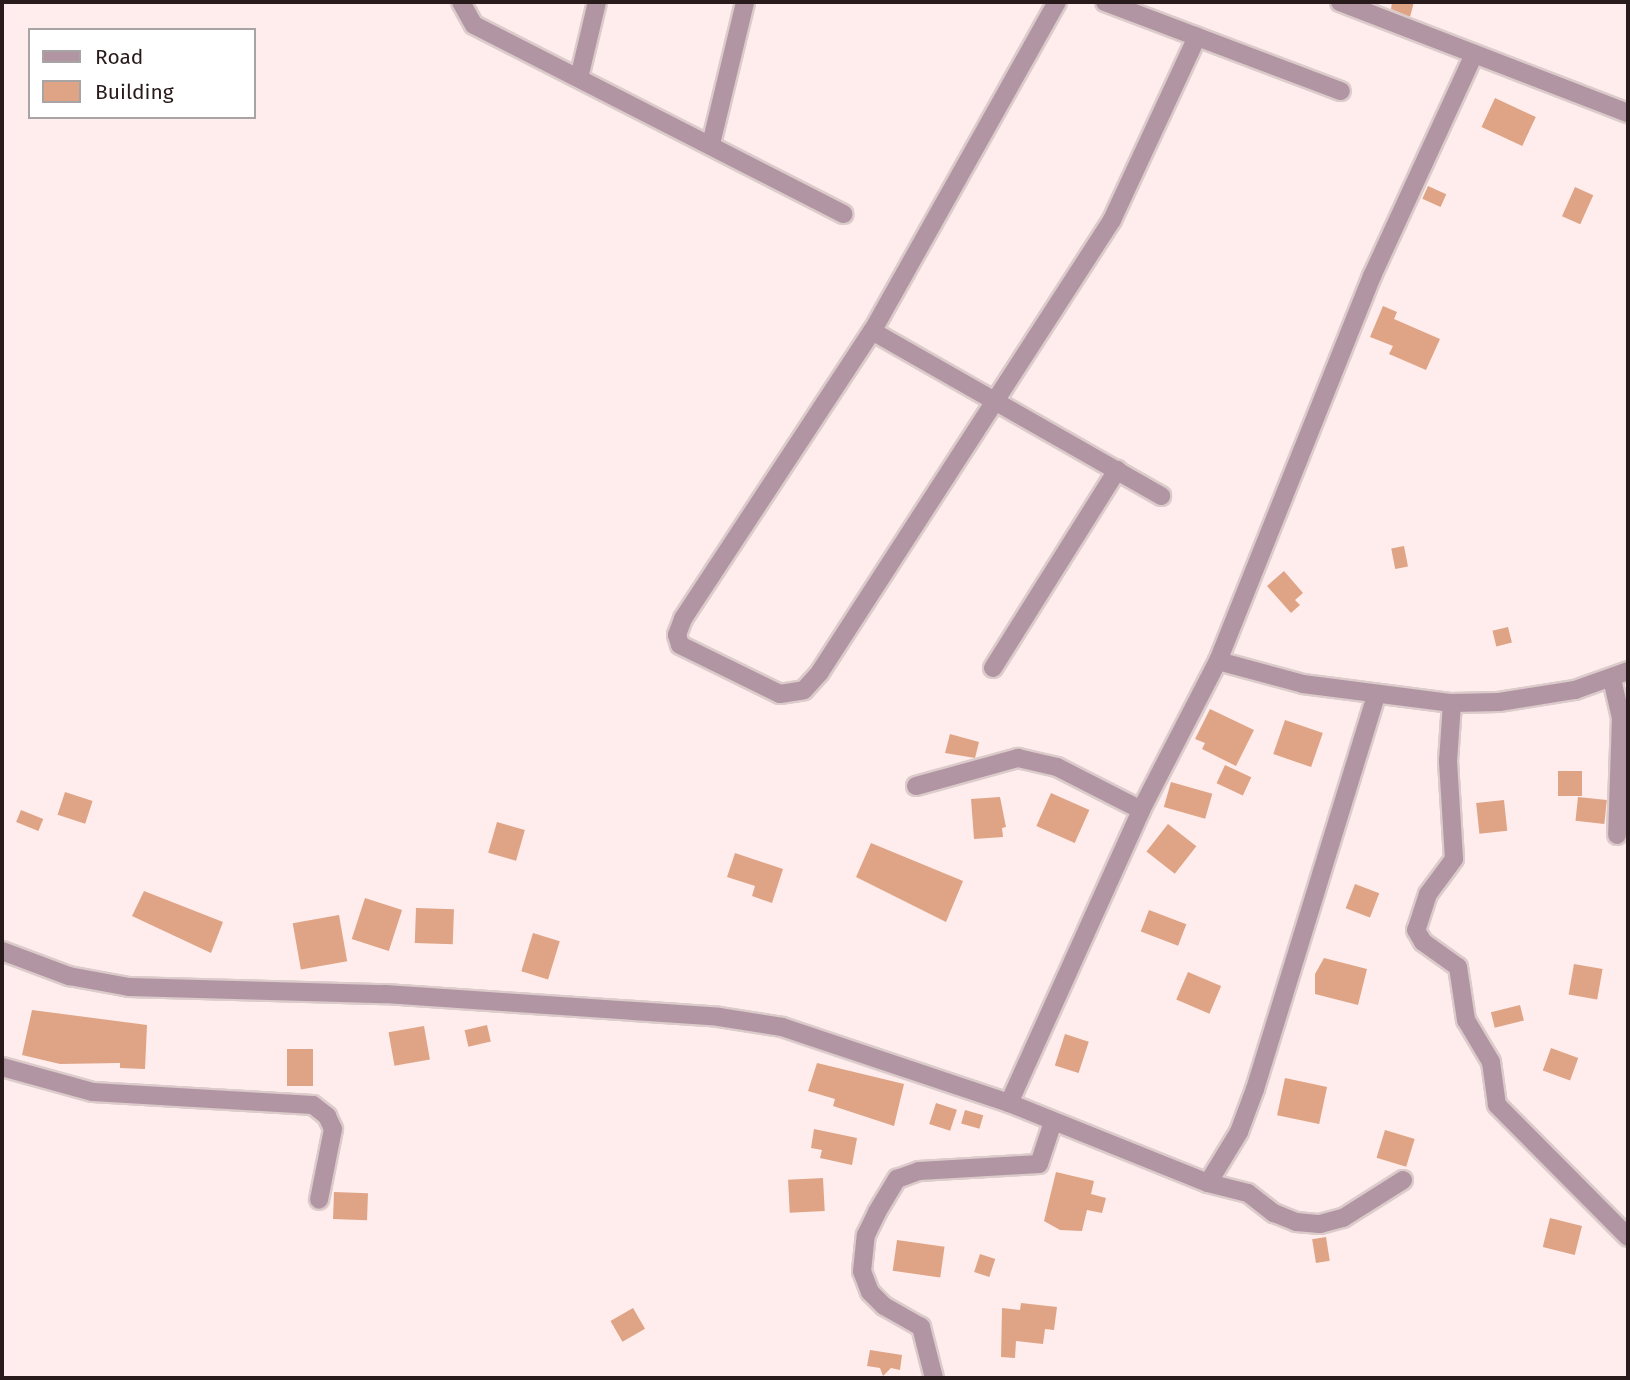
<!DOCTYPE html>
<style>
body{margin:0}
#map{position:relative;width:1630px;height:1380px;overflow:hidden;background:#feedec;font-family:"Fira Sans",sans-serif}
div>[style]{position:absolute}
.building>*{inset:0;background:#dfa485;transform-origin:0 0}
.roads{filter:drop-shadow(2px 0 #dccbcb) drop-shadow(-2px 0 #dccbcb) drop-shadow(0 2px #dccbcb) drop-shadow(0 -2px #dccbcb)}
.minor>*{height:18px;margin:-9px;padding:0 9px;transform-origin:9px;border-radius:9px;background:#b195a2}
span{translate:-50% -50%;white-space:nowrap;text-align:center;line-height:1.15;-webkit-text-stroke:5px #fff;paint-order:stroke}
.frame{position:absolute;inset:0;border:4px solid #291b1b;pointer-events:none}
.legend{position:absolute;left:28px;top:28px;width:228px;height:91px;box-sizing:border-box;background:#fff;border:2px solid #a9a4a4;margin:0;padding:9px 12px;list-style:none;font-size:21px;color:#291b1b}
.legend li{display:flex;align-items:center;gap:14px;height:35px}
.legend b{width:35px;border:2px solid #a9a4a4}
</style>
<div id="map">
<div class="building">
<i style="clip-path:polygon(1392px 2px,1414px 2px,1410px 17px,1391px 9px)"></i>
<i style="left:1495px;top:98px;width:45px;height:32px;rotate:25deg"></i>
<i style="left:1428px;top:186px;width:20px;height:14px;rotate:24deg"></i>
<i style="left:1575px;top:187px;width:20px;height:32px;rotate:24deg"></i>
<i style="clip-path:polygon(1383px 306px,1397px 312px,1394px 319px,1440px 339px,1426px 370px,1389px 354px,1393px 346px,1370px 337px)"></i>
<i style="left:1404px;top:546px;width:21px;height:13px;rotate:79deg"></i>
<i style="clip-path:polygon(1284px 571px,1303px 593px,1295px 600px,1300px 605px,1291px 613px,1267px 586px)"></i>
<i style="left:1508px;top:627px;width:16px;height:16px;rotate:76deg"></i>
<i style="clip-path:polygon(1210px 709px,1254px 730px,1236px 766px,1202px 749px,1205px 743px,1195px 739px)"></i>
<i style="left:1285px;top:720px;width:40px;height:36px;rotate:19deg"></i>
<i style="clip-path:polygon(950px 734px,979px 742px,975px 758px,945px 753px)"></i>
<i style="left:1225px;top:765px;width:29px;height:20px;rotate:25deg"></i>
<i style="left:1558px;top:771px;width:24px;height:25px"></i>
<i style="left:1171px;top:782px;width:43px;height:26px;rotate:16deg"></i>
<i style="left:65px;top:792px;width:29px;height:24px;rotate:18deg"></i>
<i style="left:1051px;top:793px;width:42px;height:36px;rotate:24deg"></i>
<i style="clip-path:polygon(1000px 797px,1006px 827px,1002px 828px,1003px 837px,974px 839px,971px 799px)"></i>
<i style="left:1578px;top:797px;width:29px;height:24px;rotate:6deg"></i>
<i style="left:1504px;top:800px;width:31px;height:28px;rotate:84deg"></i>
<i style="left:21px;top:810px;width:24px;height:13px;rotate:22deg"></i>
<i style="left:497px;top:822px;width:29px;height:32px;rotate:16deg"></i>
<i style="left:1168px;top:824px;width:36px;height:35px;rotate:38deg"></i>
<i style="clip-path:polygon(871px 843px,963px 881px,946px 922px,856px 877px)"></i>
<i style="clip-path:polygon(735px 853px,783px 869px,772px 903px,752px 896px,755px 886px,727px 877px)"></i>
<i style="left:1355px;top:884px;width:26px;height:26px;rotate:21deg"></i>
<i style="clip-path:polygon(144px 891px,223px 922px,211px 953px,132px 916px)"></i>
<i style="left:365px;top:898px;width:39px;height:43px;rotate:18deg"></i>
<i style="left:416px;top:908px;width:38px;height:35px;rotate:2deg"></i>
<i style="left:1149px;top:910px;width:40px;height:23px;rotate:21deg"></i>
<i style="left:339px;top:915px;width:47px;height:47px;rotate:80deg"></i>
<i style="left:533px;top:933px;width:28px;height:40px;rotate:17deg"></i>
<i style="clip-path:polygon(1324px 958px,1367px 969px,1358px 1005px,1315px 994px,1315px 974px)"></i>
<i style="left:1574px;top:964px;width:29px;height:31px;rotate:10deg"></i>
<i style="left:1188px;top:972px;width:36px;height:30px;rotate:23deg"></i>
<i style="left:1520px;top:1005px;width:16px;height:30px;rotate:76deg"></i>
<i style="clip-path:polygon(32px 1010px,147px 1025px,145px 1069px,120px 1068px,120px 1063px,60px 1064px,22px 1055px)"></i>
<i style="left:487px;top:1025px;width:17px;height:23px;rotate:77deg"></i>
<i style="left:424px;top:1026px;width:34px;height:36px;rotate:80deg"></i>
<i style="left:1065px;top:1034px;width:25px;height:33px;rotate:18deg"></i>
<i style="left:1551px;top:1048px;width:29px;height:24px;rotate:20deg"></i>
<i style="left:313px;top:1049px;width:37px;height:26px;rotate:90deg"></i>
<i style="clip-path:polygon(817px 1063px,904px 1084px,894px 1126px,833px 1106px,835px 1099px,808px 1091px)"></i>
<i style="left:1285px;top:1078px;width:43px;height:38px;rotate:12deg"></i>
<i style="left:936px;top:1103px;width:22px;height:22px;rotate:18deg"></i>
<i style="left:965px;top:1110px;width:19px;height:14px;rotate:16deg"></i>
<i style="clip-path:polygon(814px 1129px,857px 1138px,852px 1165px,820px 1158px,822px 1150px,811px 1148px)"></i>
<i style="left:1385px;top:1130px;width:31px;height:29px;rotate:17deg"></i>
<i style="clip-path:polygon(1056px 1172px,1094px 1181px,1091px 1194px,1106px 1198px,1102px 1213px,1087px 1210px,1082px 1231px,1060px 1230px,1044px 1221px)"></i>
<i style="left:823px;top:1178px;width:33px;height:35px;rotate:87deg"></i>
<i style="left:334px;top:1192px;width:34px;height:27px;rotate:2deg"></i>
<i style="left:1550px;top:1218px;width:33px;height:30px;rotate:14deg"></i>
<i style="left:1326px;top:1237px;width:24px;height:14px;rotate:81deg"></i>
<i style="left:897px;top:1240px;width:48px;height:31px;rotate:8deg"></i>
<i style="left:980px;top:1254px;width:16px;height:19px;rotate:18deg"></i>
<i style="clip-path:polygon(1021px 1303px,1057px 1307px,1054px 1330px,1045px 1329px,1043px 1344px,1016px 1341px,1015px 1358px,1001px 1357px,1002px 1308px,1020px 1310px)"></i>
<i style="left:633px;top:1308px;width:24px;height:26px;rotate:60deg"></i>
<i style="clip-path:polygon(870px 1350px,902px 1355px,900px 1370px,891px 1368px,883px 1376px,880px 1368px,867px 1366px)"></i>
</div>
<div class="roads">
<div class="minor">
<i style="left:461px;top:2px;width:26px;rotate:61deg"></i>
<i style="left:474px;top:25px;width:415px;rotate:27.1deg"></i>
<i style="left:1057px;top:2px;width:377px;rotate:119.3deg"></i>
<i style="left:872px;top:331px;width:344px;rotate:123.3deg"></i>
<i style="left:683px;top:619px;width:17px;rotate:111deg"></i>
<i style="left:677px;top:635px;width:10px;rotate:73deg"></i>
<i style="left:680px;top:645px;width:111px;rotate:26.1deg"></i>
<i style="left:780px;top:694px;width:24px;rotate:-9deg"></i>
<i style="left:804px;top:690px;width:24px;rotate:-48deg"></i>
<i style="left:820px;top:672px;width:538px;rotate:-57.14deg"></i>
<i style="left:1112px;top:220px;width:202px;rotate:-65.1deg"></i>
<i style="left:1105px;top:2px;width:252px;rotate:20.7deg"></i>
<i style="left:1340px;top:2px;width:309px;rotate:21.1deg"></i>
<i style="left:579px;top:78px;width:78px;rotate:-76.7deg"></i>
<i style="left:711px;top:144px;width:146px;rotate:-76.5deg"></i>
<i style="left:872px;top:331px;width:333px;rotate:29.7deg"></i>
<i style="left:1218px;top:661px;width:88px;rotate:15.1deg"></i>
<i style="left:1303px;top:684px;width:150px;rotate:7.3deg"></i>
<i style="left:1452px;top:703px;width:47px;rotate:-1.2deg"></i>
<i style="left:1499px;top:702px;width:77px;rotate:-9deg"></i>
<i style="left:1575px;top:690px;width:56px;rotate:-19.7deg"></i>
<i style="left:993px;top:668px;width:234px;rotate:-57.9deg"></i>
<i style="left:1612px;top:679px;width:39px;rotate:77deg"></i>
<i style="left:1621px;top:717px;width:118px;rotate:91.9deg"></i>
<i style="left:1452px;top:703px;width:58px;rotate:93.9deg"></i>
<i style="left:1448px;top:761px;width:98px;rotate:86.5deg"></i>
<i style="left:1454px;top:859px;width:44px;rotate:126.6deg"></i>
<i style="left:1428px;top:894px;width:38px;rotate:108deg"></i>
<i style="left:1416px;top:930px;width:14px;rotate:60deg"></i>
<i style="left:1423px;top:942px;width:43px;rotate:35.5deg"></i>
<i style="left:1458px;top:967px;width:54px;rotate:81.4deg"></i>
<i style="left:1466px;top:1020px;width:49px;rotate:59.2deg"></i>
<i style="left:1491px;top:1062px;width:43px;rotate:82.1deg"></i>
<i style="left:1497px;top:1105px;width:186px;rotate:45.2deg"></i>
<i style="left:916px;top:786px;width:106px;rotate:-15.4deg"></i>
<i style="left:1018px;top:758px;width:40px;rotate:13deg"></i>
<i style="left:1057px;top:767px;width:94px;rotate:27.1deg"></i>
<i style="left:2px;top:951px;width:72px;rotate:20.5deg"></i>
<i style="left:69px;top:976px;width:61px;rotate:10.4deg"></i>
<i style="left:129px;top:987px;width:256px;rotate:1.6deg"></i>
<i style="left:385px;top:994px;width:335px;rotate:3.9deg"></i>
<i style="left:719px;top:1017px;width:64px;rotate:9deg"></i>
<i style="left:782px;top:1027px;width:239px;rotate:18.5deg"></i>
<i style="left:1009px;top:1103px;width:214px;rotate:21.9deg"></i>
<i style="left:1208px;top:1183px;width:41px;rotate:14deg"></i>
<i style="left:1248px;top:1193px;width:33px;rotate:38deg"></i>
<i style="left:1274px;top:1213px;width:24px;rotate:22deg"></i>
<i style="left:1296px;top:1222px;width:24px;rotate:5deg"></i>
<i style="left:1320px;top:1224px;width:24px;rotate:-15deg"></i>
<i style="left:1343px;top:1218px;width:71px;rotate:-32.3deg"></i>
<i style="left:2px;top:1067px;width:94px;rotate:15.4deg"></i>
<i style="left:93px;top:1092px;width:220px;rotate:3.4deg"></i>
<i style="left:313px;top:1105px;width:18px;rotate:38deg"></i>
<i style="left:327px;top:1116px;width:14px;rotate:65deg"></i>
<i style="left:333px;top:1129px;width:72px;rotate:101.2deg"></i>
<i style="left:1009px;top:1103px;width:321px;rotate:-65.7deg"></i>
<i style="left:1141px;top:810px;width:168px;rotate:-62.7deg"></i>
<i style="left:1218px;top:661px;width:415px;rotate:-68.2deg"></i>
<i style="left:1372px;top:276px;width:244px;rotate:-65.3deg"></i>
<i style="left:1208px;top:1183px;width:60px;rotate:-58.7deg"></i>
<i style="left:1239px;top:1132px;width:46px;rotate:-69.6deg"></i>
<i style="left:1255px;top:1089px;width:412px;rotate:-72.9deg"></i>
<i style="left:934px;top:1378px;width:53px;rotate:-104.3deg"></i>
<i style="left:921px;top:1327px;width:43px;rotate:-150.4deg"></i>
<i style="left:884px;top:1306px;width:20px;rotate:-135deg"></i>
<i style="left:870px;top:1292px;width:22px;rotate:-111deg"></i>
<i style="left:862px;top:1271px;width:36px;rotate:-84deg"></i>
<i style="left:866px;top:1235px;width:25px;rotate:-64deg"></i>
<i style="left:877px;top:1212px;width:39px;rotate:-59deg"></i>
<i style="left:897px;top:1179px;width:23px;rotate:-20deg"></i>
<i style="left:919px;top:1171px;width:120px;rotate:-3.3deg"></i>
<i style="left:1039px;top:1164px;width:44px;rotate:-71.6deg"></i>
</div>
</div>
<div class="frame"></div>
<ul class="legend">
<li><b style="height:9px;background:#b195a2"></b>Road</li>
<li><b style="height:19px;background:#dfa485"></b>Building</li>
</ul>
</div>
